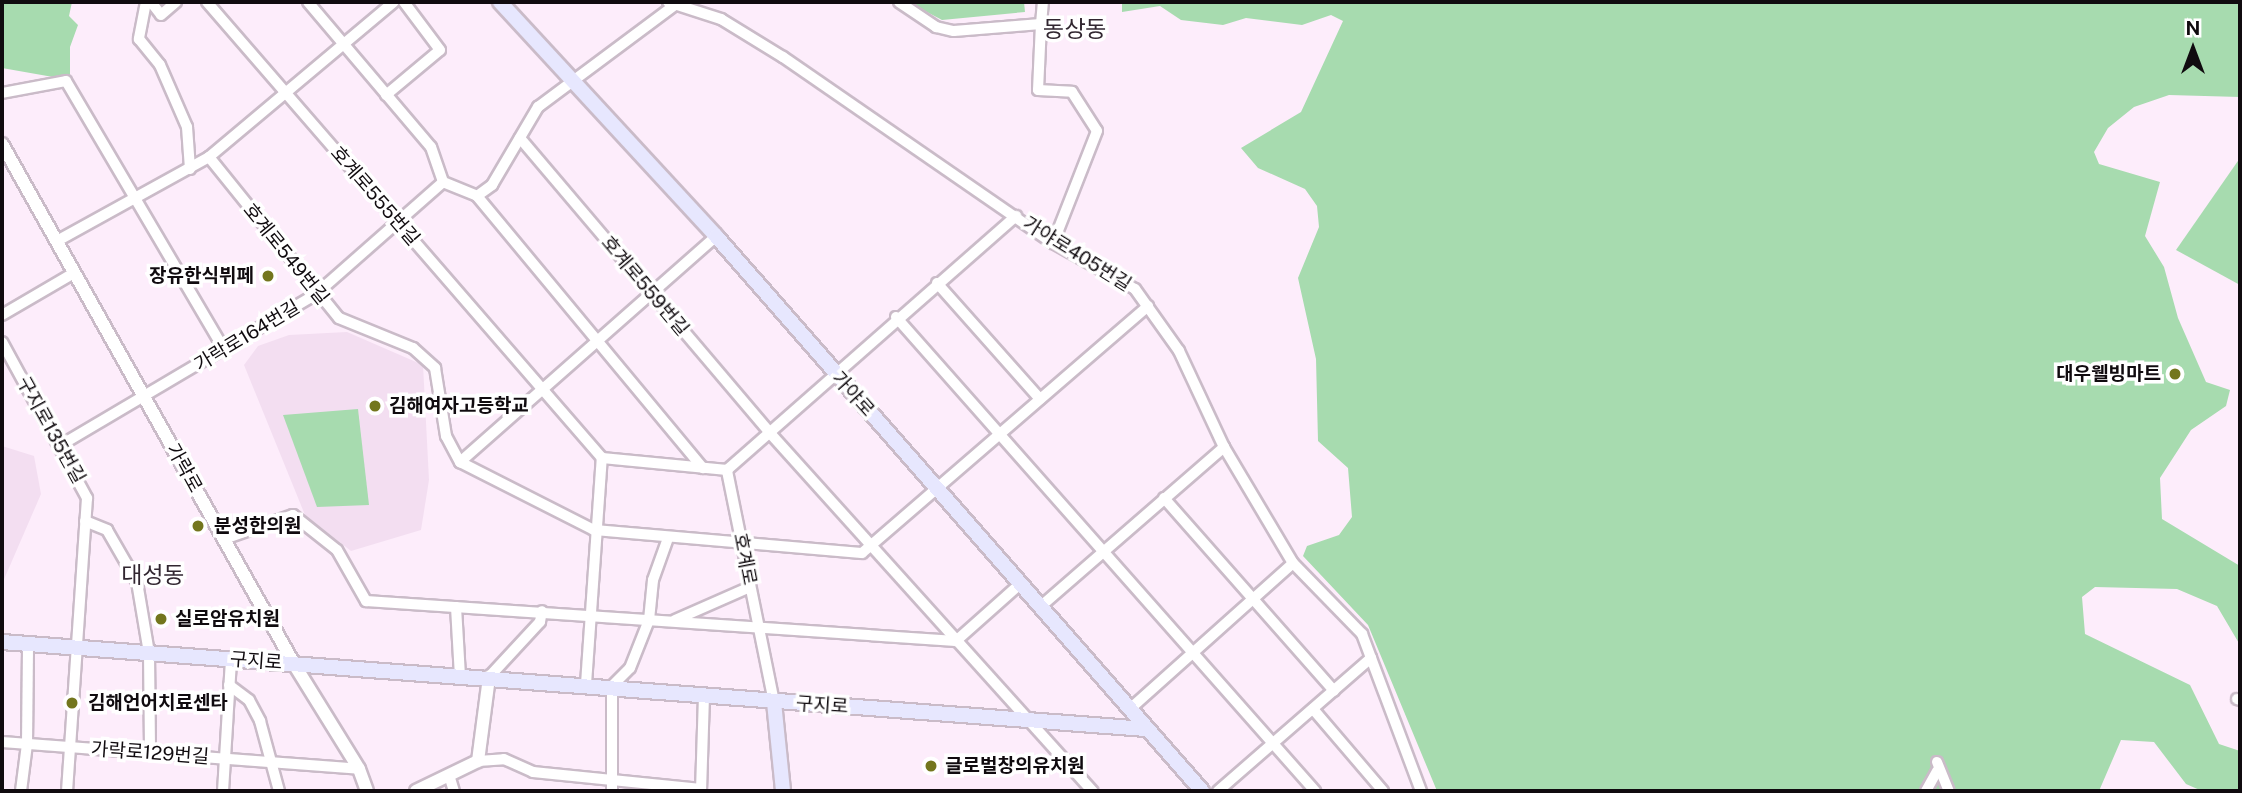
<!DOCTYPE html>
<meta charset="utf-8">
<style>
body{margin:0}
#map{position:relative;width:2242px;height:793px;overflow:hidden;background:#fdedfb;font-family:"Public Sans","Noto Sans KR",sans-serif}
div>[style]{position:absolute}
.built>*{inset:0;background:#f3def1}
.green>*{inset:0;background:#a7dbaf}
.roads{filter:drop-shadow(2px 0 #cabbc8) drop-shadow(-2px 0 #cabbc8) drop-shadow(0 2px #cabbc8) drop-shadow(0 -2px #cabbc8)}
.minor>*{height:10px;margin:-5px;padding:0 5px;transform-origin:5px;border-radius:5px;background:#fff}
.tertiary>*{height:12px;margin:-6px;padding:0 6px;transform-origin:6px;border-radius:6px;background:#fff}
.secondary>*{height:14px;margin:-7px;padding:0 7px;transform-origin:7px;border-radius:7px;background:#e7e7fe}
.dots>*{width:19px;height:19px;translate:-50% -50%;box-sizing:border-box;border:4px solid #fff;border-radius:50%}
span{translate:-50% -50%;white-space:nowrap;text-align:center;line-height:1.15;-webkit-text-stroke:7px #fff;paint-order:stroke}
.street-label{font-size:19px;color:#100b0f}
.poi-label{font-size:19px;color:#100b0f;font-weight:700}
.right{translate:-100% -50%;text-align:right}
.left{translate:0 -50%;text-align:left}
.quarter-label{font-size:23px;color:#312630}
.frame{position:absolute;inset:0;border:4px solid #100b0f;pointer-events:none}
.north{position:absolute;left:2158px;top:14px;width:70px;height:70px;-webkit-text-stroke:5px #fff;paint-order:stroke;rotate:0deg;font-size:19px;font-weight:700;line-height:28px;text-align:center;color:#100b0f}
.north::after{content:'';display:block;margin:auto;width:24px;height:32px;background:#100b0f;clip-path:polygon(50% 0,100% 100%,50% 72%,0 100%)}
</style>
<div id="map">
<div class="built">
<i style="clip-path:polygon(347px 332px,423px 365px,429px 480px,421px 530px,351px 551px,305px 515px,244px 365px,258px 346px,289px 335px)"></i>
<i style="clip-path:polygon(2px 446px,34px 456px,41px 494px,2px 584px)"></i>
</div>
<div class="green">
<i style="clip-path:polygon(2px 2px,72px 2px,69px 16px,78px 25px,70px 47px,70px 80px,2px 68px)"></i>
<i style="clip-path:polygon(908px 2px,1024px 2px,1025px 12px,942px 20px)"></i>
<i style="clip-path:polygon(1122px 2px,2240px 2px,2240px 97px,2169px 95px,2134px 107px,2108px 128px,2094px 152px,2099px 164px,2160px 182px,2145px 236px,2164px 267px,2178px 318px,2206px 382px,2230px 390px,2226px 406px,2191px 430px,2160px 478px,2162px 519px,2240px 566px,2240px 645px,2217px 606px,2177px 589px,2095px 587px,2082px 597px,2085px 634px,2190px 685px,2219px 744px,2240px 751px,2240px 791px,2202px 791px,2186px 784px,2154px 742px,2121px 740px,2099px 791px,1437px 791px,1368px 625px,1303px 556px,1307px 546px,1339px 535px,1352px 517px,1348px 468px,1318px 441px,1316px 359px,1298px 278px,1319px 227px,1317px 206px,1305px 189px,1258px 168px,1241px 148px,1301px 112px,1343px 21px,1331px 15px,1302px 25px,1246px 18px,1223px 25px,1181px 20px,1160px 6px,1122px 12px)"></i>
<i style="clip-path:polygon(2240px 158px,2240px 285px,2176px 250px)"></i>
<i style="clip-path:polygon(358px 409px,369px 505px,317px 507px,283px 415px)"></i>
</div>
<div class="roads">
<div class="minor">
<i style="left:146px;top:2px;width:38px;rotate:101deg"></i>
<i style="left:139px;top:39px;width:33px;rotate:51deg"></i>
<i style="left:160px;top:65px;width:68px;rotate:66.5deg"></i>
<i style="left:187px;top:127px;width:42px;rotate:85.9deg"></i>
<i style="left:151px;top:2px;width:16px;rotate:52deg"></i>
<i style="left:161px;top:15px;width:20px;rotate:-41deg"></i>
<i style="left:207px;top:2px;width:603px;rotate:49.1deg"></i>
<i style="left:602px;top:458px;width:126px;rotate:5.5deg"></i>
<i style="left:308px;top:2px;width:190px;rotate:49.7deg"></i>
<i style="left:431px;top:147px;width:37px;rotate:71deg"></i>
<i style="left:443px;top:182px;width:37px;rotate:22deg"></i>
<i style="left:477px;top:196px;width:19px;rotate:-36deg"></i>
<i style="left:492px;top:185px;width:91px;rotate:-59.5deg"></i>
<i style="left:538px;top:107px;width:172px;rotate:-36.7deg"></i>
<i style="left:668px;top:2px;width:56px;rotate:17.8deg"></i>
<i style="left:721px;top:19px;width:73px;rotate:31.5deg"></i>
<i style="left:783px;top:57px;width:328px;rotate:34.6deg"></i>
<i style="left:1053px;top:243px;width:94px;rotate:29.3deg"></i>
<i style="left:1135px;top:289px;width:76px;rotate:54.6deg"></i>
<i style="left:1179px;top:351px;width:106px;rotate:64.9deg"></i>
<i style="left:1224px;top:447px;width:135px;rotate:59.3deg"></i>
<i style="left:1293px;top:563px;width:99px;rotate:45.8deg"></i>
<i style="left:1362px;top:634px;width:168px;rotate:69.4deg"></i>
<i style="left:899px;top:2px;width:45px;rotate:34deg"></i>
<i style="left:936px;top:27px;width:18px;rotate:13deg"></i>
<i style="left:954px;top:31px;width:87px;rotate:-4.6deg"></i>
<i style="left:1041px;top:24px;width:66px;rotate:92.6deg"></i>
<i style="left:1038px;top:90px;width:34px;rotate:3deg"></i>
<i style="left:1072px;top:92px;width:46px;rotate:57.3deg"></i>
<i style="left:1097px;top:131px;width:120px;rotate:111.4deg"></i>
<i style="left:1041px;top:24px;width:22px;rotate:-85deg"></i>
<i style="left:2px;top:93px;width:65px;rotate:-10.6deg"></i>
<i style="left:66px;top:81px;width:313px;rotate:59.5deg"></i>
<i style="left:386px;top:95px;width:70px;rotate:-39.8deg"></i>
<i style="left:440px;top:50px;width:60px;rotate:-126.9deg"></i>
<i style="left:520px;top:138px;width:387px;rotate:49.7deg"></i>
<i style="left:770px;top:433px;width:482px;rotate:48deg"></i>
<i style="left:209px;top:157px;width:207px;rotate:51.1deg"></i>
<i style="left:339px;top:318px;width:80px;rotate:22.1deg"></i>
<i style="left:413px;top:348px;width:30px;rotate:42deg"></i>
<i style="left:435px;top:368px;width:69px;rotate:80.8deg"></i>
<i style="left:446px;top:436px;width:30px;rotate:62deg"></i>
<i style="left:460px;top:462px;width:150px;rotate:26.9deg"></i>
<i style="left:594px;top:530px;width:269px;rotate:4.9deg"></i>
<i style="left:862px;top:553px;width:378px;rotate:-40.8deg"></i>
<i style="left:477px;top:196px;width:354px;rotate:50.3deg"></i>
<i style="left:57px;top:241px;width:174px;rotate:-28.9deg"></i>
<i style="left:209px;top:157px;width:241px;rotate:-40deg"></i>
<i style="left:937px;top:283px;width:155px;rotate:48.4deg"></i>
<i style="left:2px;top:315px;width:83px;rotate:-30.3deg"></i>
<i style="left:896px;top:317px;width:633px;rotate:48.52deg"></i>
<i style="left:2px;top:342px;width:178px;rotate:61.4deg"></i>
<i style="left:87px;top:498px;width:294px;rotate:93.9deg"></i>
<i style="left:61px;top:445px;width:296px;rotate:-30.6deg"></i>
<i style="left:316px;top:294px;width:169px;rotate:-41.4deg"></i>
<i style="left:460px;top:462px;width:341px;rotate:-41.4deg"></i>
<i style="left:1164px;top:498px;width:257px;rotate:48.6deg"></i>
<i style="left:85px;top:521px;width:24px;rotate:22deg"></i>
<i style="left:107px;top:530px;width:60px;rotate:60deg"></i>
<i style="left:137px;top:582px;width:72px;rotate:80.4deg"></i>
<i style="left:149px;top:653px;width:100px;rotate:89.4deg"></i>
<i style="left:224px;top:539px;width:73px;rotate:-19.2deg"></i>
<i style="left:293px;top:515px;width:56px;rotate:38.5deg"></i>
<i style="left:337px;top:550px;width:59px;rotate:60.4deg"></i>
<i style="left:366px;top:601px;width:591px;rotate:3.88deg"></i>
<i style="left:956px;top:641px;width:86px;rotate:-41.7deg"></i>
<i style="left:456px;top:607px;width:69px;rotate:86.7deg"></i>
<i style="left:1040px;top:607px;width:244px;rotate:-41deg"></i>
<i style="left:675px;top:620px;width:82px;rotate:-23.7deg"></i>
<i style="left:489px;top:677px;width:75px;rotate:-47.2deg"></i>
<i style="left:540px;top:622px;width:11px;rotate:-80deg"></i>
<i style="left:586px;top:684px;width:227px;rotate:-86deg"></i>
<i style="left:229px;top:685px;width:25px;rotate:37deg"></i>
<i style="left:249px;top:700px;width:24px;rotate:62deg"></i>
<i style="left:260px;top:721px;width:73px;rotate:74.8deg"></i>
<i style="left:2237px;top:699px;width:3px;rotate:18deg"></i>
<i style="left:774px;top:702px;width:237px;rotate:-101.5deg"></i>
<i style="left:727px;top:470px;width:385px;rotate:-41.3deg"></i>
<i style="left:1131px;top:708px;width:217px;rotate:-41.8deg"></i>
<i style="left:1313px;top:709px;width:108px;rotate:49.5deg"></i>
<i style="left:2px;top:742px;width:358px;rotate:4.3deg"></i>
<i style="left:478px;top:761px;width:26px;rotate:-4deg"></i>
<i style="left:504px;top:759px;width:32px;rotate:24deg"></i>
<i style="left:533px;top:772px;width:169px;rotate:5.8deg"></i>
<i style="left:1937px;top:762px;width:31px;rotate:68deg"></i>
<i style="left:449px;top:775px;width:17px;rotate:73deg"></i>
<i style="left:21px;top:791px;width:47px;rotate:-82.7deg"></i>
<i style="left:27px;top:744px;width:100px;rotate:-89.4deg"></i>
<i style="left:223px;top:791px;width:131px;rotate:-86.5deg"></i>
<i style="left:612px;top:791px;width:105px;rotate:-90deg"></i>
<i style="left:612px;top:686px;width:25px;rotate:-45deg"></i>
<i style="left:630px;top:668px;width:52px;rotate:-68.4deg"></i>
<i style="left:649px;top:620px;width:40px;rotate:-84.3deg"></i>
<i style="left:653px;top:580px;width:45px;rotate:-70.3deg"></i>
<i style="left:701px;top:791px;width:96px;rotate:-88.2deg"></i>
<i style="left:1218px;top:791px;width:203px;rotate:-41deg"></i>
<i style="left:1926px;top:791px;width:23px;rotate:-61deg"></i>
</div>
<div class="tertiary">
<i style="left:2px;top:144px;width:596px;rotate:60.68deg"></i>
<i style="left:294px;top:664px;width:123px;rotate:58.2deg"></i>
<i style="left:359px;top:769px;width:23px;rotate:70deg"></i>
<i style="left:416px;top:791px;width:69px;rotate:-25.8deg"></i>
<i style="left:478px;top:761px;width:85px;rotate:-82.5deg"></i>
</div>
<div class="secondary">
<i style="left:500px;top:2px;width:318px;rotate:47.3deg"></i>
<i style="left:716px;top:236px;width:738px;rotate:48.79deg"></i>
<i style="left:2px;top:642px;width:1148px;rotate:4.35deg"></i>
<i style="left:774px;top:702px;width:89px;rotate:84.2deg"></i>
</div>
</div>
<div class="dots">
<i style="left:268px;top:276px;background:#73761d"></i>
<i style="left:2175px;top:374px;background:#73761d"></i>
<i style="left:375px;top:406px;background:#73761d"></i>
<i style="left:198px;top:526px;background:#73761d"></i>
<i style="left:161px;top:619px;background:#73761d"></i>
<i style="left:72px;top:703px;background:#73761d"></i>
<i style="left:931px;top:766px;background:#73761d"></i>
</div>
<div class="street-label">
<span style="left:375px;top:196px;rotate:49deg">호계로555번길</span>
<span style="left:286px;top:254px;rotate:51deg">호계로549번길</span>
<span style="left:1077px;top:254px;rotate:32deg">가야로405번길</span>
<span style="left:645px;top:286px;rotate:50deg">호계로559번길</span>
<span style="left:247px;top:336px;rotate:-31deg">가락로164번길</span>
<span style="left:853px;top:394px;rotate:48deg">가야로</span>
<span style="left:51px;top:430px;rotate:61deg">구지로135번길</span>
<span style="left:184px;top:468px;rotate:61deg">가락로</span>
<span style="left:745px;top:559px;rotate:79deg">호계로</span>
<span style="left:256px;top:661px;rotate:4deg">구지로</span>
<span style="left:822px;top:705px;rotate:4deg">구지로</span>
<span style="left:150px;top:753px;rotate:4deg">가락로129번길</span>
</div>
<div class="poi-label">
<span class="right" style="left:254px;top:276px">장유한식뷔페</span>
<span class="right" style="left:2161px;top:374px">대우웰빙마트</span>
<span class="left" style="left:389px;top:406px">김해여자고등학교</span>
<span class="left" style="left:214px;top:526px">분성한의원</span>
<span class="left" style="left:175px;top:619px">실로암유치원</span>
<span class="left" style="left:88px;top:703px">김해언어치료센타</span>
<span class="left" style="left:945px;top:766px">글로벌창의유치원</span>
</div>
<div class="quarter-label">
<span style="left:1075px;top:29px">동상동</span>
<span style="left:153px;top:575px">대성동</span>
</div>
<div class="frame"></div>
<div class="north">N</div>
</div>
